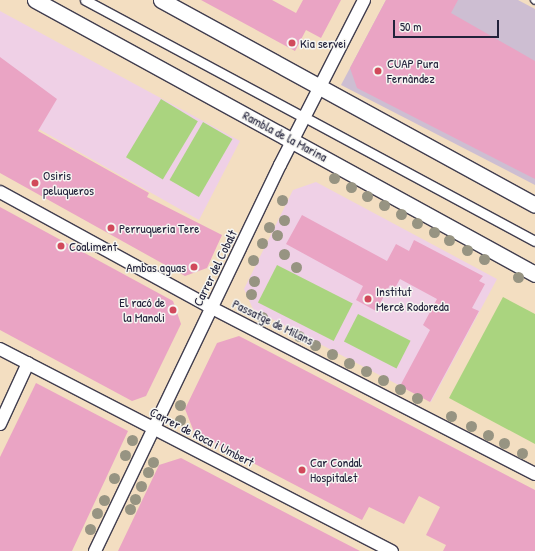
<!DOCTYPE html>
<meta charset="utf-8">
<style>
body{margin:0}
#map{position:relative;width:535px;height:551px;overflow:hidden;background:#f3dec1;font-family:"Patrick Hand",sans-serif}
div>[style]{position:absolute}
.built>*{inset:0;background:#efd0e6}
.industrial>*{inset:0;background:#cdbed2}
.green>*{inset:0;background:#aad47f;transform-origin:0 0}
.building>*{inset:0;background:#eaa4c4}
.roads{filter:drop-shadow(1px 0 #413e4f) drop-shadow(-1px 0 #413e4f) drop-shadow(0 1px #413e4f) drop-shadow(0 -1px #413e4f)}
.service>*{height:6px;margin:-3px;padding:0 3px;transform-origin:3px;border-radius:3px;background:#fff}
.pedestrian>*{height:9px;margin:-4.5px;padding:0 4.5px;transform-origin:4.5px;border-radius:4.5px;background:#fff}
.minor>*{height:12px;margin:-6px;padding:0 6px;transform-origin:6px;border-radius:6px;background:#fff}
.tertiary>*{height:15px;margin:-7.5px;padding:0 7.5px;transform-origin:7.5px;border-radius:7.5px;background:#fff}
.trees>*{width:11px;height:11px;margin:-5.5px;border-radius:50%;background:#979482}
.dots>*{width:11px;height:11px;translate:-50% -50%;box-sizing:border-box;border:2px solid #f6f6f2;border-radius:50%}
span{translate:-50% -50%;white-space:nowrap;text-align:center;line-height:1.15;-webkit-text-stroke:3px #f6f6f2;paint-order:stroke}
.poi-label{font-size:13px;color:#22223b}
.left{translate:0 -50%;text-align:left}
.right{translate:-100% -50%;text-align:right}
.street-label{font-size:13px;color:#22223b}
.scale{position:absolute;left:393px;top:20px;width:106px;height:18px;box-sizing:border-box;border:2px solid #22223b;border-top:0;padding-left:5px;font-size:12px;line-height:14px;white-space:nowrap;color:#22223b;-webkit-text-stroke:3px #f6f6f2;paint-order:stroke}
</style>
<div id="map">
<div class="built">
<i style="clip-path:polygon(0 11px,240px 141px,199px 220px,0 107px)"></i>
<i style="clip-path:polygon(316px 182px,497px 279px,431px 402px,253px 309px,244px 289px,293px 190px)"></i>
</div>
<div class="industrial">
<i style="clip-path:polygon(386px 0,518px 0,535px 9px,535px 185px,341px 85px)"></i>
</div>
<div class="green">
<i style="left:161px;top:99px;width:43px;height:68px;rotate:31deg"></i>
<i style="left:203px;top:122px;width:34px;height:67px;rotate:30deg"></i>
<i style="left:277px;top:265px;width:85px;height:42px;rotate:27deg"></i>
<i style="clip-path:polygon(503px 297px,535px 314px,535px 444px,449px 398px)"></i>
<i style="left:358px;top:314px;width:59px;height:31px;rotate:27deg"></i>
</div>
<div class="building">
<i style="clip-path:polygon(201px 0,272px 0,296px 13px,303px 0,341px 0,321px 38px,306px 30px,295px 51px)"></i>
<i style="clip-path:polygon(386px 0,458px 0,451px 13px,535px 61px,535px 179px,357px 88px,350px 68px)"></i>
<i style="clip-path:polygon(0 57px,57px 99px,38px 131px,149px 193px,147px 197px,222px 235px,207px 268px,185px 276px,0 173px)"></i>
<i style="clip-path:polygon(0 207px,173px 301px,181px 324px,146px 396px,132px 401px,0 330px)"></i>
<i style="clip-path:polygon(302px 215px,387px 261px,396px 244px,409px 251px,414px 240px,483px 276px,479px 281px,485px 284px,472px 308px,479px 311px,430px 402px,400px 386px,430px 330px,423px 325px,437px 299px,400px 279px,395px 288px,390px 285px,376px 311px,356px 300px,363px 286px,286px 244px)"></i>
<i style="clip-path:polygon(239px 336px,535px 490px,535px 551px,443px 551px,446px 545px,426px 535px,440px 507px,419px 496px,404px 524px,369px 507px,362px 520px,194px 432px,185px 409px,217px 343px)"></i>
<i style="clip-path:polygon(36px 383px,128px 431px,72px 551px,0 551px,0 457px)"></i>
<i style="clip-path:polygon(181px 458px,290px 515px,360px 551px,118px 551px,159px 465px)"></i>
</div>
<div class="roads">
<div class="service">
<i style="left:534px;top:0;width:1px;rotate:45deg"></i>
</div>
<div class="pedestrian">
<i style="left:85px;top:0;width:242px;rotate:28.2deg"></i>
<i style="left:310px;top:120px;width:255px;rotate:28.3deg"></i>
</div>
<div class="minor">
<i style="left:0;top:192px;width:242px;rotate:28.7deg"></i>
<i style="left:212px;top:308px;width:363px;rotate:27.2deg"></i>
<i style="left:0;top:349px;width:441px;rotate:27.3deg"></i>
<i style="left:0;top:424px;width:67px;rotate:-65.3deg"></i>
<i style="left:95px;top:551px;width:428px;rotate:-64.4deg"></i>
<i style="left:280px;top:165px;width:185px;rotate:-63deg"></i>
</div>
<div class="tertiary">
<i style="left:35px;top:0;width:570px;rotate:28.72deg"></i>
<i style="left:161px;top:0;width:426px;rotate:28.7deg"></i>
</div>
</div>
<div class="trees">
<i style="left:334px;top:178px"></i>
<i style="left:351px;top:187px"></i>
<i style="left:367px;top:196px"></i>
<i style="left:282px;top:200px"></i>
<i style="left:384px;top:205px"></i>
<i style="left:401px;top:214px"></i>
<i style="left:284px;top:220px"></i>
<i style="left:417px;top:223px"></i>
<i style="left:269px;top:227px"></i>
<i style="left:434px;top:232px"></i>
<i style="left:277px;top:235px"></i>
<i style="left:449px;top:240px"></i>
<i style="left:262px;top:243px"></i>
<i style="left:467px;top:250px"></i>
<i style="left:284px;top:254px"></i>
<i style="left:484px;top:259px"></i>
<i style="left:253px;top:260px"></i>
<i style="left:296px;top:267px"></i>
<i style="left:518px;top:277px"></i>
<i style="left:254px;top:281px"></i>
<i style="left:251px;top:294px"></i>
<i style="left:262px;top:317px"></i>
<i style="left:299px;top:336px"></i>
<i style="left:315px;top:345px"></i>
<i style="left:332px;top:354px"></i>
<i style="left:349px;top:363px"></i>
<i style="left:366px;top:371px"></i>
<i style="left:383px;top:380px"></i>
<i style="left:400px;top:389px"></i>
<i style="left:417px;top:398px"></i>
<i style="left:180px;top:405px"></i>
<i style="left:451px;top:416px"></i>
<i style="left:180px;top:420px"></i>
<i style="left:471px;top:426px"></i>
<i style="left:488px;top:435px"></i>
<i style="left:132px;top:440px"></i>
<i style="left:504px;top:443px"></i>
<i style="left:522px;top:453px"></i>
<i style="left:125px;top:455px"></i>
<i style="left:153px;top:462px"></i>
<i style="left:148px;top:472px"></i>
<i style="left:114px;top:478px"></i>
<i style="left:141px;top:486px"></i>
<i style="left:135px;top:499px"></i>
<i style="left:104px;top:500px"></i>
<i style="left:130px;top:509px"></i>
<i style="left:97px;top:513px"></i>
<i style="left:90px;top:529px"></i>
</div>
<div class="dots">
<i style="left:292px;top:43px;background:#d1495b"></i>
<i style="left:378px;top:71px;background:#d1495b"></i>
<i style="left:35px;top:183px;background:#d1495b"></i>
<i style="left:111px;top:228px;background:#d1495b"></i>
<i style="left:61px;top:246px;background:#d1495b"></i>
<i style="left:194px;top:267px;background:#d1495b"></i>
<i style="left:368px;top:299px;background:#d1495b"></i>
<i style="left:173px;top:310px;background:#d1495b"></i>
<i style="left:302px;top:470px;background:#d1495b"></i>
</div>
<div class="poi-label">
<span class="left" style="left:300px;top:43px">Kia servei</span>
<span class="left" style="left:387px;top:71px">CUAP Pura<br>Fernàndez</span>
<span class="left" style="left:43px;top:183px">Osiris<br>peluqueros</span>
<span class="left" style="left:119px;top:228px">Perruqueria Tere</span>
<span class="left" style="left:69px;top:246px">Coaliment</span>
<span class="right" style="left:186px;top:267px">Ambas aguas</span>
<span class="left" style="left:376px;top:299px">Institut<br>Mercè Rodoreda</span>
<span class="right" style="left:165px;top:310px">El racó de<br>la Manoli</span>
<span class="left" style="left:310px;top:470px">Car Condal<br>Hospitalet</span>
</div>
<div class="street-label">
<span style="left:285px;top:136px;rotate:28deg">Rambla de la Marina</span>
<span style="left:215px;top:268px;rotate:-64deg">Carrer del Cobalt</span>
<span style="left:273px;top:322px;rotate:26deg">Passatge de Milans</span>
<span style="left:202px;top:437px;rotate:27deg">Carrer de Roca i Umbert</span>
</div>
<div class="scale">50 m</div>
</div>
